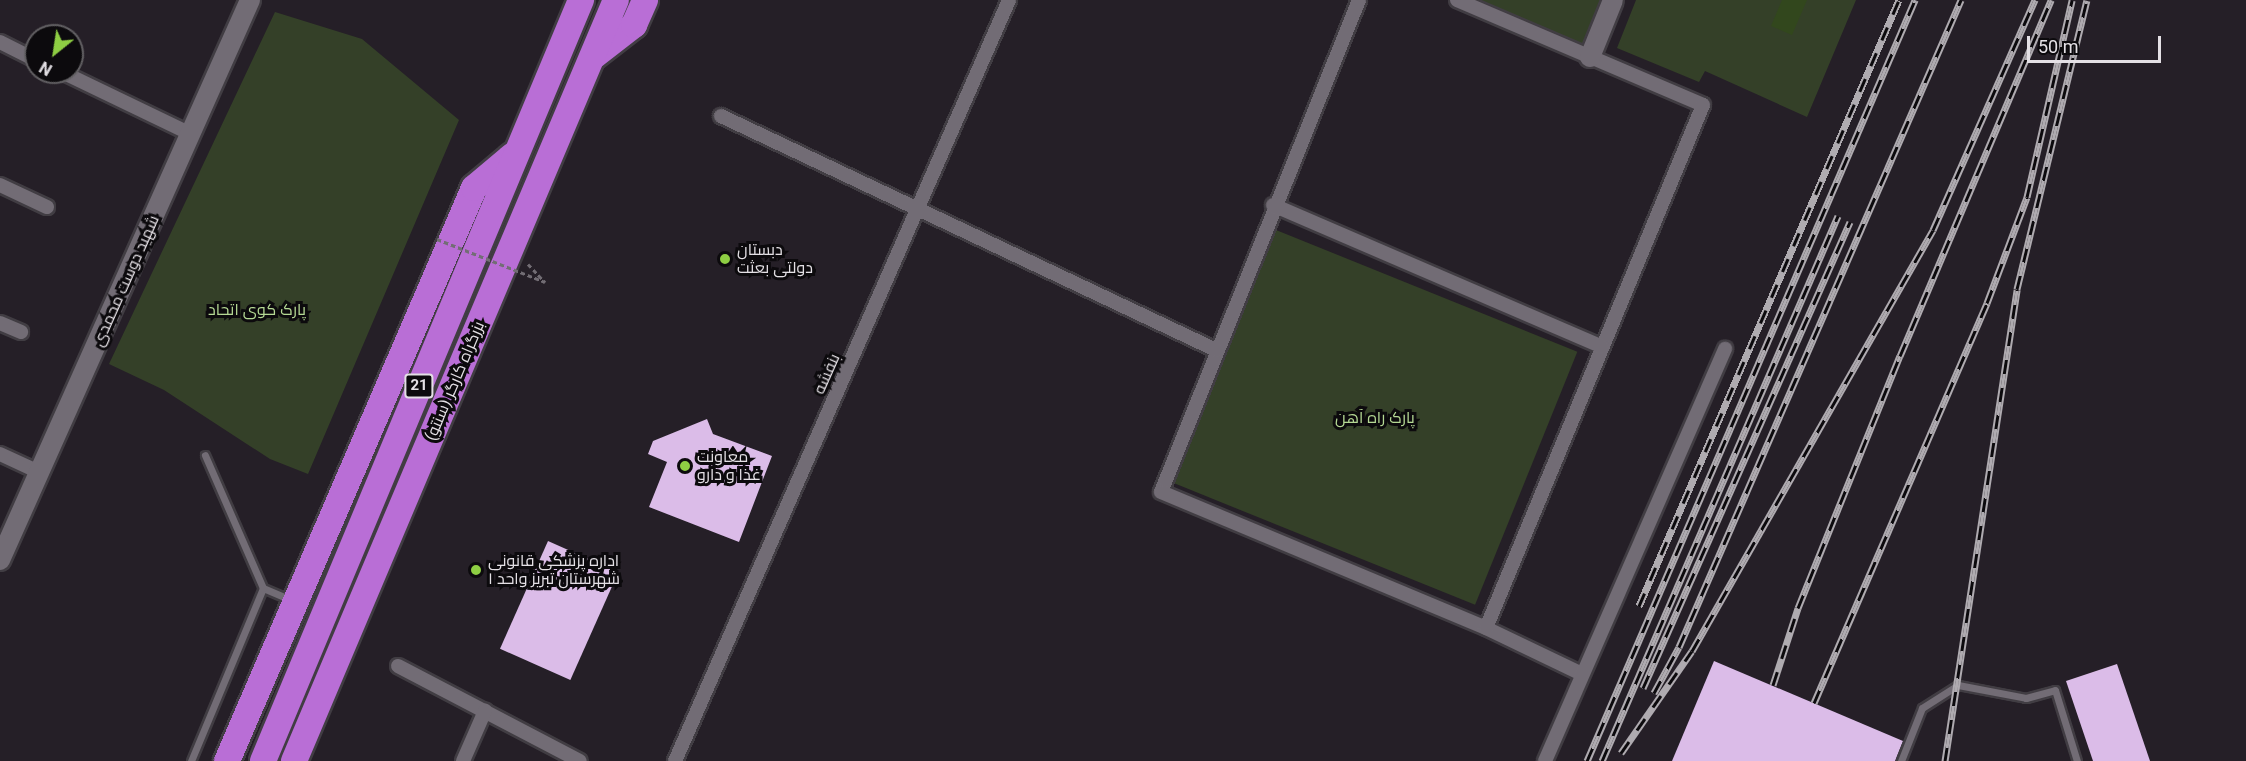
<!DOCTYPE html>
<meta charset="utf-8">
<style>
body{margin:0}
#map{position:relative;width:2246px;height:761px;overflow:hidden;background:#251f27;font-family:Roboto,Cairo,sans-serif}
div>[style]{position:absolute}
.green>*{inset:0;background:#344028;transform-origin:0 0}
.water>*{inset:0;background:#32471d}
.building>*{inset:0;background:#dbbce8;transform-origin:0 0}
.path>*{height:3px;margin-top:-1.5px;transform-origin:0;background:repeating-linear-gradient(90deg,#726d74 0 4.5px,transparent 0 7.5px)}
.roads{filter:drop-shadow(2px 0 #413d43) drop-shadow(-2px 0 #413d43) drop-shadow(0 2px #413d43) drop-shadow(0 -2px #413d43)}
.lane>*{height:7px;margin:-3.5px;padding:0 3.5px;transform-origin:3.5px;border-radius:3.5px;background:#726c75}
.street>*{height:14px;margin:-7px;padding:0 7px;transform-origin:7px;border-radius:7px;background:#726c75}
.secondary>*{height:20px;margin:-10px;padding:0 10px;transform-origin:10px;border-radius:10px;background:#726c75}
.highway>*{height:26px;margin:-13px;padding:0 13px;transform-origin:13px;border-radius:13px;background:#b96ed6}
.rail>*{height:7px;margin-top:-3.5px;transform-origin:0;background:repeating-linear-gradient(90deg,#0c0a0d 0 14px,#afabb0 0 28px);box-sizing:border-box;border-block:2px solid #afabb0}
.path-bridge>*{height:3px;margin-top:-1.5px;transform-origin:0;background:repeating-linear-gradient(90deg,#726d74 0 4.5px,transparent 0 7.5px)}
.dots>*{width:16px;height:16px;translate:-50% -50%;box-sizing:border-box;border:3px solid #0c0a0d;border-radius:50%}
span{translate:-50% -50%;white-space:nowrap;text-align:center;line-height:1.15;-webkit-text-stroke:6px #0c0a0d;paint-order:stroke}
.shield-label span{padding:2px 4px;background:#0c0a0d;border:2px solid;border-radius:4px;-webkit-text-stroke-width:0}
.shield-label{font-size:15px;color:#e4e0e5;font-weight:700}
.poi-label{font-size:16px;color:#e4e0e5}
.left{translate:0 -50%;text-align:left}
.street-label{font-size:16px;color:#e4e0e5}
.park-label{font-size:16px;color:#b5d994}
.north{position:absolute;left:24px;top:24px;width:60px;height:60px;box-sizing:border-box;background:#0c0a0d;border:2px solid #626063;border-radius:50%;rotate:210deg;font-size:16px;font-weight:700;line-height:24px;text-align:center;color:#e4e0e5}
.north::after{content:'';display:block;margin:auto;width:21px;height:27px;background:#8ece43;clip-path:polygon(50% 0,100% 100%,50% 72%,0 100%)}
.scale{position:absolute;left:2027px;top:36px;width:134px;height:27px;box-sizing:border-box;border:3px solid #e4e0e5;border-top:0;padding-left:8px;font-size:18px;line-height:21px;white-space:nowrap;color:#e4e0e5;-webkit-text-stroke:4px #0c0a0d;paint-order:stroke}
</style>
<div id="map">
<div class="green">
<i style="clip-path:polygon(1470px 0,1606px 0,1586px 49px)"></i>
<i style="clip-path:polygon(1636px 0,1856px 0,1807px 117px,1705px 71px,1699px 82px,1617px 48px)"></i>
<i style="clip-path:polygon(275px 12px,362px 39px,459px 120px,308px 474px,270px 459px,164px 390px,109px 364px)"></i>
<i style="left:1276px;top:230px;width:325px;height:273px;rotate:22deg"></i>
</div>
<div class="water">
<i style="clip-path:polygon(1782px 0,1807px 0,1792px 35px,1771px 26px)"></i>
</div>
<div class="building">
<i style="clip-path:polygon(707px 419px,713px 434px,772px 456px,739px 542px,649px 507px,667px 462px,648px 454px,653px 441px)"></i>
<i style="left:548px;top:541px;width:77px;height:118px;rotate:24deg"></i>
<i style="clip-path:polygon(1714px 661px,1903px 741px,1895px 761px,1672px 761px)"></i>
<i style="clip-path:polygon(2117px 664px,2150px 761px,2093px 761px,2066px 681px)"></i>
</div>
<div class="path">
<i style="left:528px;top:264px;width:25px;rotate:47deg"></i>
</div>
<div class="roads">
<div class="lane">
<i style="left:263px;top:588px;width:30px;rotate:23deg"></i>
<i style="left:191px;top:761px;width:187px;rotate:-67.4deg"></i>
<i style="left:263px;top:588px;width:145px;rotate:-113.6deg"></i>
<i style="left:1901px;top:761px;width:57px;rotate:-68.4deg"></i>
<i style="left:1922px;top:708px;width:43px;rotate:-32.6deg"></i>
<i style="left:1958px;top:685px;width:69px;rotate:10.8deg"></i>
<i style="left:2026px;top:698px;width:30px;rotate:-15deg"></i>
<i style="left:2055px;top:690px;width:74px;rotate:72.8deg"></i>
</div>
<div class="street">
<i style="left:1359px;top:0;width:530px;rotate:111.92deg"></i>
<i style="left:1161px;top:492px;width:352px;rotate:22.7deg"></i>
<i style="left:1486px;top:628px;width:106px;rotate:25.6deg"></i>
<i style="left:1457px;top:0;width:267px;rotate:23.1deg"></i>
<i style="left:1703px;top:105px;width:566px;rotate:112.53deg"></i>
<i style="left:0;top:42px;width:40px;rotate:26.6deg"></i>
<i style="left:62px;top:72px;width:143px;rotate:25.7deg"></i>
<i style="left:721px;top:116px;width:548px;rotate:25.3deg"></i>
<i style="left:0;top:185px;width:52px;rotate:25.1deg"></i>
<i style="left:1273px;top:205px;width:358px;rotate:23.3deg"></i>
<i style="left:0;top:323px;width:23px;rotate:23deg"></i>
<i style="left:0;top:454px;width:45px;rotate:24.9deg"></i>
<i style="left:398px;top:666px;width:205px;rotate:27.6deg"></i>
<i style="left:463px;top:761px;width:55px;rotate:-66.3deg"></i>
<i style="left:675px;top:761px;width:831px;rotate:-66.3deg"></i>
<i style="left:1545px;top:761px;width:450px;rotate:-66.4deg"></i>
</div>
<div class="secondary">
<i style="left:1590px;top:57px;width:61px;rotate:-68deg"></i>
<i style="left:0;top:560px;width:613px;rotate:-65.94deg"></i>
</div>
<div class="highway">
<i style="left:594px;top:56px;width:51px;rotate:-37.8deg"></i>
<i style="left:634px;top:25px;width:27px;rotate:-66deg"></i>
<i style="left:227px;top:761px;width:624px;rotate:-66.68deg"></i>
<i style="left:474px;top:188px;width:51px;rotate:-40.2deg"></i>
<i style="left:263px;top:761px;width:825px;rotate:-67.32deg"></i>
<i style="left:294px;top:761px;width:826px;rotate:-67.07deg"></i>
</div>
</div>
<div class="rail">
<i style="left:1639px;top:606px;width:659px;rotate:-66.78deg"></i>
<i style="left:1773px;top:685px;width:81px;rotate:-72deg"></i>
<i style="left:1798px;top:608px;width:272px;rotate:-68deg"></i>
<i style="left:1900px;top:356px;width:387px;rotate:-67deg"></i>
<i style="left:1643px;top:688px;width:510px;rotate:-66.05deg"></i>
<i style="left:1654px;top:693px;width:52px;rotate:-61.5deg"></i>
<i style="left:1679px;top:647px;width:706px;rotate:-66.45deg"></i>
<i style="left:1814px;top:703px;width:436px;rotate:-66.6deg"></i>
<i style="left:1987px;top:303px;width:113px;rotate:-69.3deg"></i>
<i style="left:2027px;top:197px;width:202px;rotate:-77.1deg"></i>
<i style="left:1621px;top:753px;width:124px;rotate:-55.2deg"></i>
<i style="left:1692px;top:651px;width:485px;rotate:-60.2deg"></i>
<i style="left:1933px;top:230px;width:252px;rotate:-66.1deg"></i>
<i style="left:1587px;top:761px;width:829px;rotate:-66.68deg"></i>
<i style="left:1602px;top:761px;width:594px;rotate:-66.59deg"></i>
<i style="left:1945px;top:761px;width:477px;rotate:-81.3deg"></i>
<i style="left:2017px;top:289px;width:297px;rotate:-76.4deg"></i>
</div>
<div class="path-bridge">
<i style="left:437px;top:239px;width:116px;rotate:21.7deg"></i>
</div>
<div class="dots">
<i style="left:725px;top:259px;background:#8ece43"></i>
<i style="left:685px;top:466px;background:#8ece43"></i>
<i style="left:476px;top:570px;background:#8ece43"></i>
</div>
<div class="shield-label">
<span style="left:419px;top:386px">21</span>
</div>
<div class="poi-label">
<span class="left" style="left:737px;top:259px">دبستان<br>دولتی بعثت</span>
<span class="left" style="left:697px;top:466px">معاونت<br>غذا و دارو</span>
<span class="left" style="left:488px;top:570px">اداره پزشکی قانونی<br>شهرستان تبریز واحد ۱</span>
</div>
<div class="street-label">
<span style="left:126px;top:281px;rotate:-66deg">شهید دوست محمدی</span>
<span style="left:827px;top:374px;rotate:-66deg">بنفشه</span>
<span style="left:455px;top:381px;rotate:-67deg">بزرگراه کارگر (سنتو)</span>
</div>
<div class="park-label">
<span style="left:257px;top:310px">پارک کوی اتحاد</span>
<span style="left:1375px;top:418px">پارک راه آهن</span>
</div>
<div class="north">N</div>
<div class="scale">50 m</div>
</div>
